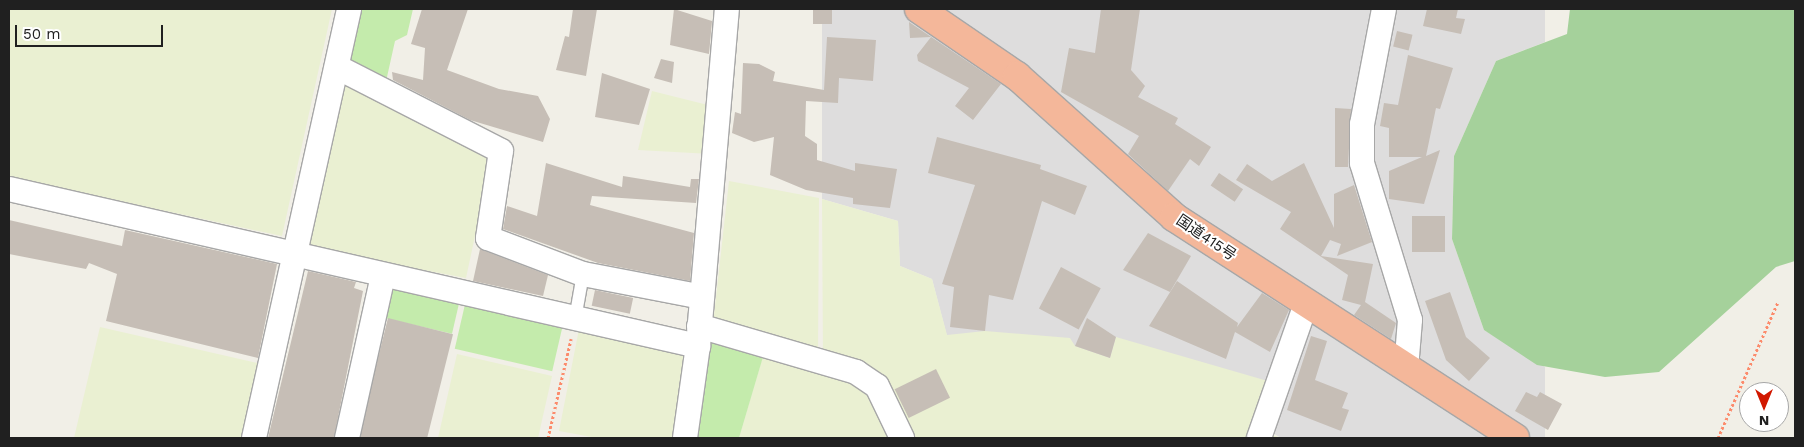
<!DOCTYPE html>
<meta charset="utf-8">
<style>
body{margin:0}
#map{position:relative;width:1804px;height:447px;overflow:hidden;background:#f1efe7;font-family:"Work Sans","Noto Sans JP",sans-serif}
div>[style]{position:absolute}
.residential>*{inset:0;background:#dedddd}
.farmland>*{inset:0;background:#eaf0d2}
.grass>*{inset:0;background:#c4ebac;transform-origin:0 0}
.forest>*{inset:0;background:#a5d19b}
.building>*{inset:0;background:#c6beb6;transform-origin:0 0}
.path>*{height:3px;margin-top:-1.5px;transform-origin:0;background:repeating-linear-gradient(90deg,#fc8b6c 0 2.5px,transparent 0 5px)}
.roads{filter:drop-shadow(1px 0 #a7a7a7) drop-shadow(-1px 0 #a7a7a7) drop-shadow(0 1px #a7a7a7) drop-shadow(0 -1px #a7a7a7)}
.service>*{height:12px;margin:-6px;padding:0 6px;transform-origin:6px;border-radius:6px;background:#fff}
.minor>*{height:24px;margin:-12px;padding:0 12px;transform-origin:12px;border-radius:12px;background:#fff}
.trunk>*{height:28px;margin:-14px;padding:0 14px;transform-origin:14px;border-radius:14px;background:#f4b79a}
span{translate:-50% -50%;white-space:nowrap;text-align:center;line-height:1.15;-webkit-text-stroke:4px #fff;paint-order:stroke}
.street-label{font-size:15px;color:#202020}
.frame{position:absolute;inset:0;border:10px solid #202020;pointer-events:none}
.north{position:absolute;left:1739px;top:382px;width:50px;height:50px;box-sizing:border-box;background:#fff;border:1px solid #a6a6a6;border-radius:50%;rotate:180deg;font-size:14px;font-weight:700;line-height:20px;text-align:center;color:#202020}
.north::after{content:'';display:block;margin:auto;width:18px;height:22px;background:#d11800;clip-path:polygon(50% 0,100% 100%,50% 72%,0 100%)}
.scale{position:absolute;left:15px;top:25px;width:148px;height:22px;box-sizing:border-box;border:2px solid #202020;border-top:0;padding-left:6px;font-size:15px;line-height:18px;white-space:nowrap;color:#202020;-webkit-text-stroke:4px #fff;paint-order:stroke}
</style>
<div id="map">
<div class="residential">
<i style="clip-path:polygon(822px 9px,1545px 9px,1545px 42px,1496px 61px,1454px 156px,1452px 239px,1484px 330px,1545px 367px,1545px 438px,1281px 438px,1116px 337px,1110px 358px,947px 336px,932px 279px,900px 266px,898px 221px,822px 199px)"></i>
</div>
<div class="farmland">
<i style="clip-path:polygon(9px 9px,332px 9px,282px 236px,9px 177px)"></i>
<i style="clip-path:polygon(341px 75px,492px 157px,466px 278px,306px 248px)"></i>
<i style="clip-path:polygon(652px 91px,716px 107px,711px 154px,638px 150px)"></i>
<i style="clip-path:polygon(729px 181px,819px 198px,818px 355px,713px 324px)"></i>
<i style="clip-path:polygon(822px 199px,898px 221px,900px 266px,932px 279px,947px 335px,985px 331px,1070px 338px,1075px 346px,1110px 358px,1116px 337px,1278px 384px,1270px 434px,1281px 438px,739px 438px,766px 346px,823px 365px)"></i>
<i style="clip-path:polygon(580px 324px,696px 347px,677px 438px,597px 438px,559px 431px)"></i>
<i style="clip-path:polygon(100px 327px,266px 365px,249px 438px,74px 438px)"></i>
<i style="clip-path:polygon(457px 354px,552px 376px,538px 438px,438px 438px)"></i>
</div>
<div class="grass">
<i style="clip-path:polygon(354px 9px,413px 9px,407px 35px,395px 41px,387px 77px,378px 83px,342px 65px)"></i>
<i style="left:388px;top:282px;width:74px;height:36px;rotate:13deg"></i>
<i style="left:466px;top:300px;width:100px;height:50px;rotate:13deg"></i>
<i style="clip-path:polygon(705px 337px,765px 350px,739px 438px,695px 438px)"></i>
</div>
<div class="forest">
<i style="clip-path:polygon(1570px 9px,1795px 9px,1795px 261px,1776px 267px,1659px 372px,1605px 377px,1537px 365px,1484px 330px,1452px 239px,1454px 156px,1496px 61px,1567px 34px)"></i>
</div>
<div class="building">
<i style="clip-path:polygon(422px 9px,468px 9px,447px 70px,499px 89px,538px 96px,550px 119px,543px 142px,470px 120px,393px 80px,392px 72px,423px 80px,425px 48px,411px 44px)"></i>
<i style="clip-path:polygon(573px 9px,597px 9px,586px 76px,556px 70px,565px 36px,569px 37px)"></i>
<i style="clip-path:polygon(674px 9px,712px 21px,709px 54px,670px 45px)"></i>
<i style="left:813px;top:9px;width:19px;height:15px"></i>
<i style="clip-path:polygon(1101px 9px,1140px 9px,1131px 70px,1145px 86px,1138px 97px,1178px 118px,1175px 124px,1211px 147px,1199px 166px,1190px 159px,1168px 191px,1128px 154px,1139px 136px,1061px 92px,1069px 48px,1095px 53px)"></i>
<i style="clip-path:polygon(1427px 9px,1458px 9px,1456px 18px,1465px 19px,1461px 34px,1423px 26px)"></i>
<i style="clip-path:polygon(909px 22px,1001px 84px,973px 120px,955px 106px,969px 88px,918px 61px,917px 55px,931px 37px,910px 38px)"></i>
<i style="left:1397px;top:31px;width:16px;height:16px;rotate:14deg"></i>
<i style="clip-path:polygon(827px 37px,876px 40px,873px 81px,839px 78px,838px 103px,806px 101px,805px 136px,817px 144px,817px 160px,855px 171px,855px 163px,897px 169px,890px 208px,853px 204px,853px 198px,806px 190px,770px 175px,774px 137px,754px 142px,732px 133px,735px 112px,741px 114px,743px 63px,759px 64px,775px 72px,773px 81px,824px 90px)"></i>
<i style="clip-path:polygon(1408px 55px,1453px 68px,1440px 109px,1436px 108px,1426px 156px,1440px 150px,1424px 204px,1389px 199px,1389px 171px,1422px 157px,1389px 157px,1389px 128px,1380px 126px,1384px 103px,1398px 105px)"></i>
<i style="clip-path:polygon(661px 59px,674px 62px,672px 83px,654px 78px)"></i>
<i style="clip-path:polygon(602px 73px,650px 89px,639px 125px,595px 117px)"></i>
<i style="clip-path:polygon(1335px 108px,1351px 109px,1348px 167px,1335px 167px)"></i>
<i style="clip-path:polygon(937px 137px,1041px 165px,1040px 169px,1087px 186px,1075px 215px,1042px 201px,1013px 300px,989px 295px,985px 331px,950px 327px,954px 287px,942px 284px,975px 185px,928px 173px)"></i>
<i style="clip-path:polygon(546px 163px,622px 187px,623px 176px,690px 187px,691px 179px,699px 179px,696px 203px,592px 196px,590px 205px,694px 233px,690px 281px,598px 263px,503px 229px,507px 206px,537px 216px)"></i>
<i style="clip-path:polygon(1304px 163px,1334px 228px,1334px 194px,1354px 185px,1372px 242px,1337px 256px,1341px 244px,1330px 240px,1321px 256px,1373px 264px,1365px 302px,1396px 323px,1391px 339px,1354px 315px,1361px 305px,1342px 300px,1348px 275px,1280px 229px,1291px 212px,1236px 180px,1247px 164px,1272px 181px)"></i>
<i style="left:1219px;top:173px;width:29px;height:15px;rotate:34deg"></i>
<i style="left:1412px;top:216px;width:33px;height:36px"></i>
<i style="clip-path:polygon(9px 220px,122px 246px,125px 230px,277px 264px,258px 358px,106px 321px,117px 274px,89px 263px,86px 269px,9px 254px)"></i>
<i style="clip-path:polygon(1148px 233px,1191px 256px,1170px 292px,1123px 270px)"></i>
<i style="clip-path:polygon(480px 249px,548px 275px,543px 296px,473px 281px)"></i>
<i style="left:1061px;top:267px;width:45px;height:47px;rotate:28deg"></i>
<i style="clip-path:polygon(308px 271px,356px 282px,354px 288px,363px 291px,334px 438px,268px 438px)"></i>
<i style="clip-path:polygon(1177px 281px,1238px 323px,1237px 327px,1262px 293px,1289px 310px,1270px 352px,1235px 332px,1226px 359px,1149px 326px)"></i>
<i style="left:595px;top:290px;width:39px;height:16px;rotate:12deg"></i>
<i style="clip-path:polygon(1450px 292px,1466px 337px,1490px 358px,1469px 381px,1446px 360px,1425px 301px)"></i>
<i style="left:388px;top:318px;width:67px;height:123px;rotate:14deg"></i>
<i style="clip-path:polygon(1087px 318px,1116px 337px,1110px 358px,1075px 346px)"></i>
<i style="clip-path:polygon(1311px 336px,1327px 341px,1315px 380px,1348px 393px,1342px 408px,1349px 410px,1341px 431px,1287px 410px)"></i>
<i style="left:936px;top:369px;width:32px;height:46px;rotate:64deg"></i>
<i style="clip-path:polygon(1526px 392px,1537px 397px,1540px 392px,1562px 404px,1548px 430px,1515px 411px)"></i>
</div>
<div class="path">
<i style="left:548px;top:438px;width:102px;rotate:-76.9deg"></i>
<i style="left:1718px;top:438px;width:149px;rotate:-66.2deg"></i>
</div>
<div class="roads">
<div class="service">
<i style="left:575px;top:319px;width:46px;rotate:-79.9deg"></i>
</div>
<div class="minor">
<i style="left:1384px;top:9px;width:117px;rotate:100.8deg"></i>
<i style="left:1362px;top:124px;width:39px;rotate:90deg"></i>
<i style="left:1362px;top:163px;width:164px;rotate:73deg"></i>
<i style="left:1410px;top:320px;width:49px;rotate:94.7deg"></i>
<i style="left:337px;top:67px;width:184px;rotate:27.1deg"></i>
<i style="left:501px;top:151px;width:88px;rotate:98.5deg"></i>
<i style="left:488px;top:238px;width:102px;rotate:20.8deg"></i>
<i style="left:583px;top:274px;width:121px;rotate:10.9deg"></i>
<i style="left:9px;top:189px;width:707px;rotate:12.84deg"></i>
<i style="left:699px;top:326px;width:164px;rotate:16.3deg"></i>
<i style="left:856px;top:372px;width:25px;rotate:34deg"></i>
<i style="left:877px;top:386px;width:58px;rotate:64.3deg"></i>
<i style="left:254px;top:438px;width:439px;rotate:-77.5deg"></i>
<i style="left:347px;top:438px;width:166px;rotate:-77.5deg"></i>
<i style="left:685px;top:438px;width:93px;rotate:-82deg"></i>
<i style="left:698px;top:346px;width:338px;rotate:-85.1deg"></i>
<i style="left:1259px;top:438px;width:142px;rotate:-70.7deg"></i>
</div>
<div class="trunk">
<i style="left:919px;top:9px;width:119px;rotate:34.4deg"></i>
<i style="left:1017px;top:76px;width:211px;rotate:41.9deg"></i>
<i style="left:1174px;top:217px;width:406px;rotate:32.9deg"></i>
</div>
</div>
<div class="street-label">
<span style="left:1206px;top:238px;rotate:34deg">国道415号</span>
</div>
<div class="frame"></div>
<div class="north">N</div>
<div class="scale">50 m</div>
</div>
